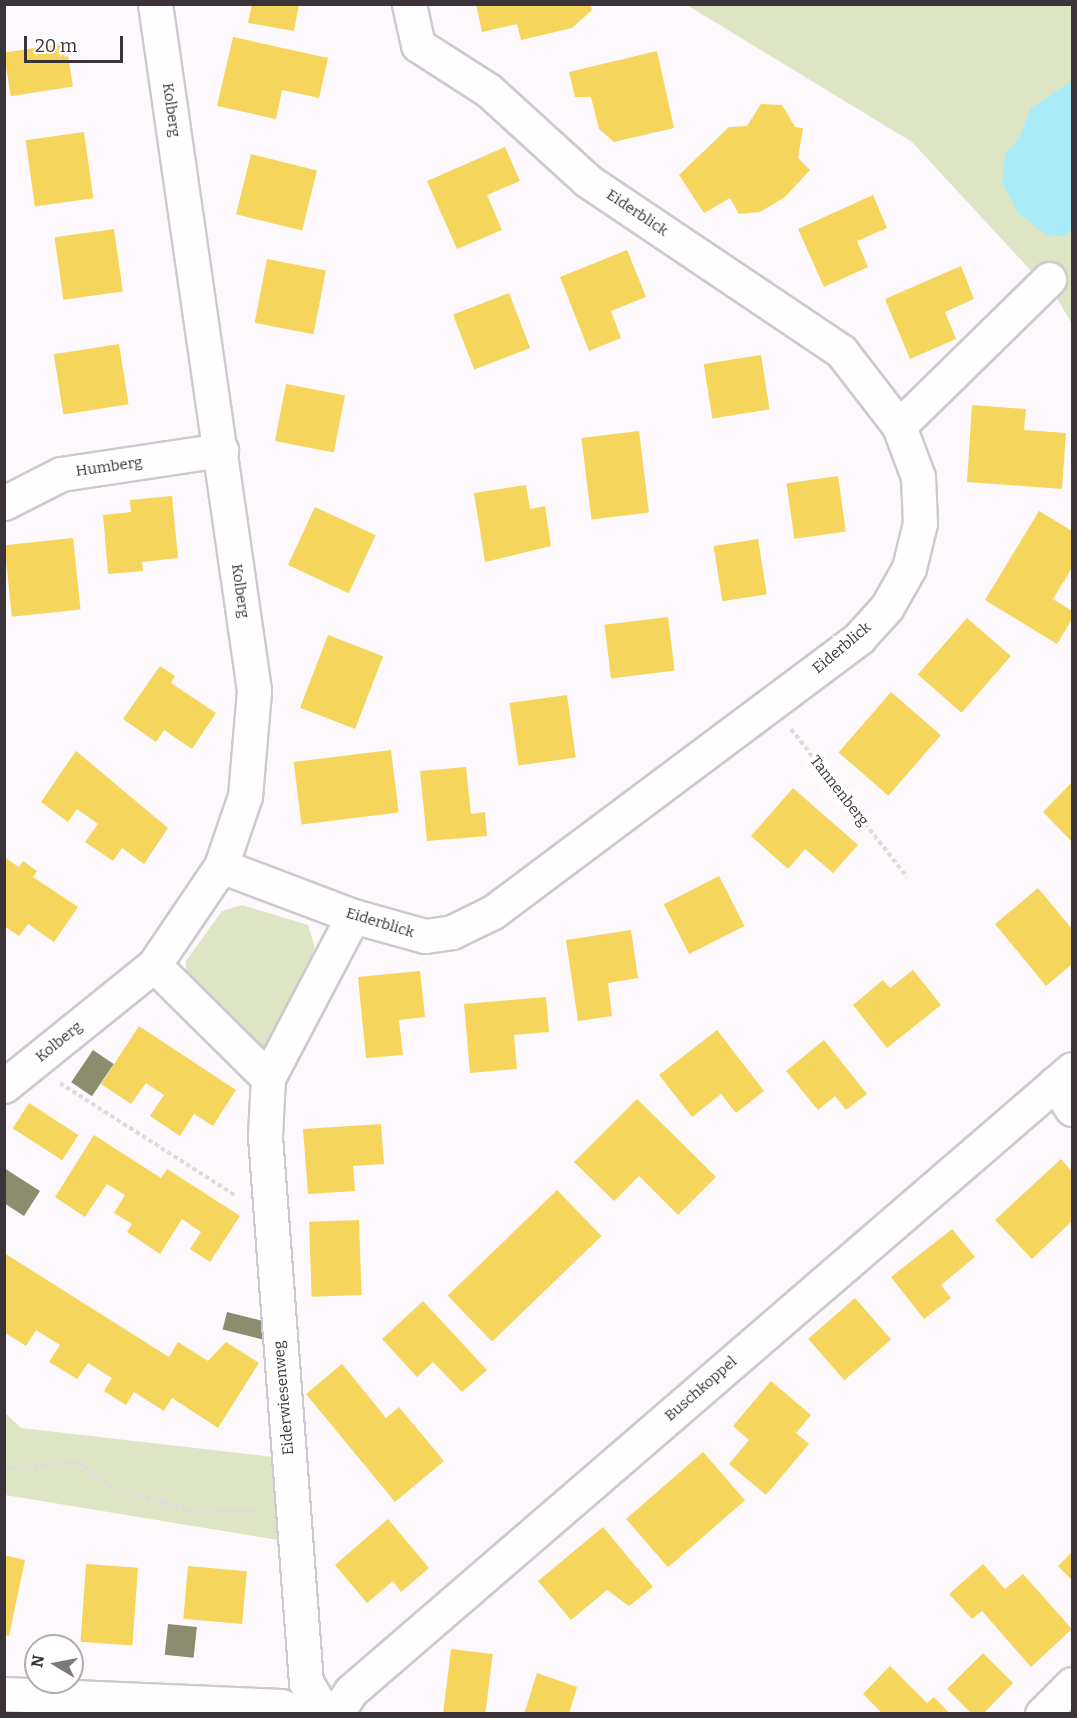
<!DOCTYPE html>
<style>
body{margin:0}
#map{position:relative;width:1077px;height:1718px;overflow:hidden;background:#fcf8fc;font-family:Bitter,serif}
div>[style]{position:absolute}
.green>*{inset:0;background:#dde5c4}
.water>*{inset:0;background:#a9ebf6}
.homes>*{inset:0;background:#f6d55c;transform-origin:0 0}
.industry>*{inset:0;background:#8c8c6e;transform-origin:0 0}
.path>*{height:4px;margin-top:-2px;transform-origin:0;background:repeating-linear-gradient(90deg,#dddcdd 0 4.5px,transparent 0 7.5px)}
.roads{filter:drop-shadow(2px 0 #cec9ce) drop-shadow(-2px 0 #cec9ce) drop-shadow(0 2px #cec9ce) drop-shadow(0 -2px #cec9ce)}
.minor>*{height:33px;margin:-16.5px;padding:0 16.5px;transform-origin:16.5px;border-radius:16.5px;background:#fffeff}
span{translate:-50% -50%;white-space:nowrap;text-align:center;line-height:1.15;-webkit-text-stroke:6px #fff;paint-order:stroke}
.street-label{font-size:15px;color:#3a333a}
.frame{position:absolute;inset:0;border:6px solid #3a333a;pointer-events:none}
.north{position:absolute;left:24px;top:1634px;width:60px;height:60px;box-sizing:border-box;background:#fff;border:2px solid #b0adb0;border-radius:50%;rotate:280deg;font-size:16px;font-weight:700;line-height:24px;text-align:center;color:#3a333a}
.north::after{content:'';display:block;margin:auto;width:21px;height:27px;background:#7e787e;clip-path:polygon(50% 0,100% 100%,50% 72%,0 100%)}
.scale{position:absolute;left:24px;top:36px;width:99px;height:27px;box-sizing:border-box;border:3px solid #3a333a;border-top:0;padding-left:8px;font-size:18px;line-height:21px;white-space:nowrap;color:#3a333a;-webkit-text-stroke:4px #fff;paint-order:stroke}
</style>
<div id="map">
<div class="green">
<i style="clip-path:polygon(687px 5px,1072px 5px,1072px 324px,1058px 300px,912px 142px)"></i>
<i style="clip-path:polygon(242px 905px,308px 925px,315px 948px,311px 977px,274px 1051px,257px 1054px,186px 974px,186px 961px,222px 911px)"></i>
<i style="clip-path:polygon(4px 1412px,21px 1428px,273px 1457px,278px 1540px,5px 1495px)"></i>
</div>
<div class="water">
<i style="clip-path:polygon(1072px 80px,1072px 228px,1066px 236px,1046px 235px,1018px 213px,1002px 182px,1005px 155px,1021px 134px,1030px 109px)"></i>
</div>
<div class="homes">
<i style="clip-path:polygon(252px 4px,299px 4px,294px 31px,248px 23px)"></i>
<i style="clip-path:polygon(476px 4px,590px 4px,592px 10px,572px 28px,521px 40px,517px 24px,482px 32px)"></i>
<i style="clip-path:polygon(233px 37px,328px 58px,319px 98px,282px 90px,276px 119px,217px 106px)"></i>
<i style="left:66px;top:43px;width:44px;height:63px;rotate:81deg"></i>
<i style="clip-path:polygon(657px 51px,674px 128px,614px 142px,599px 129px,591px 97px,575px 97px,569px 72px)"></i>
<i style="clip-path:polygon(761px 104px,782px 105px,795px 127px,803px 128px,798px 158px,810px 170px,785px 197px,760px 212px,739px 214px,730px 198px,704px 213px,679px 175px,729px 127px,747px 126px)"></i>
<i style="left:84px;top:132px;width:67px;height:59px;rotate:82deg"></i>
<i style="clip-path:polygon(505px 147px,520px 181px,487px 195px,502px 230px,457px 249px,427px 181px)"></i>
<i style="left:251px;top:154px;width:68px;height:62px;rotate:14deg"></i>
<i style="clip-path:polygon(873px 195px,887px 228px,857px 241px,868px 267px,824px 287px,798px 229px)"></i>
<i style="left:114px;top:229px;width:63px;height:60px;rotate:82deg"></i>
<i style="clip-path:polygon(627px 250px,646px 297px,611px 311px,621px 338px,589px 351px,560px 277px)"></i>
<i style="left:267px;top:259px;width:60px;height:65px;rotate:11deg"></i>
<i style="clip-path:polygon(961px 266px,974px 299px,945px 312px,956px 339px,910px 359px,885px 299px)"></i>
<i style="left:509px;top:293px;width:59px;height:60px;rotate:69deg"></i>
<i style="left:119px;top:344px;width:61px;height:66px;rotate:81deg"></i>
<i style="left:761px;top:355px;width:55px;height:58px;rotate:81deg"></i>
<i style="left:286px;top:384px;width:60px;height:58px;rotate:11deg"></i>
<i style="clip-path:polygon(972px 405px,1026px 409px,1024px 430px,1066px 433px,1062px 489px,967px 482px)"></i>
<i style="left:639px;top:431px;width:82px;height:58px;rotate:83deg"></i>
<i style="left:838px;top:476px;width:56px;height:52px;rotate:82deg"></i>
<i style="clip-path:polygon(526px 485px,530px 509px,545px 506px,551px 546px,485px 562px,474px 493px)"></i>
<i style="clip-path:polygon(172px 496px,178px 558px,142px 562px,143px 571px,108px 574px,103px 515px,131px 512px,130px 500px)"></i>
<i style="left:315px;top:507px;width:67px;height:64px;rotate:25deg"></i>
<i style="clip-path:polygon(1039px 511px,1072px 531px,1072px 568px,1053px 599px,1072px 611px,1072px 619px,1057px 644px,985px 600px)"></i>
<i style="left:73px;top:538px;width:72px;height:69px;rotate:84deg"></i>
<i style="left:758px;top:539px;width:56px;height:45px;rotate:81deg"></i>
<i style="left:668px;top:617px;width:54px;height:64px;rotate:83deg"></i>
<i style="left:967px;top:618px;width:58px;height:75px;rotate:41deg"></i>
<i style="left:328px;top:635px;width:59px;height:78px;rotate:21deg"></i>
<i style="clip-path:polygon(160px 666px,175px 676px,171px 683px,216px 713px,192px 749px,164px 730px,156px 742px,123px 719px)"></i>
<i style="left:891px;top:692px;width:66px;height:80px;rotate:41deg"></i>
<i style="left:567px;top:695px;width:63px;height:58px;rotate:82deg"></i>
<i style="left:391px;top:750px;width:63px;height:98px;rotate:83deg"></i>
<i style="clip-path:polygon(76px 751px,168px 828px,144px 864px,122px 848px,113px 861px,85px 842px,98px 824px,77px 809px,68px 822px,41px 802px)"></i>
<i style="clip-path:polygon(466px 767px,471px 814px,485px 812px,487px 836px,427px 841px,420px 771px)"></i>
<i style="clip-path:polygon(1072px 782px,1072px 842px,1043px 812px)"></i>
<i style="clip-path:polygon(793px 788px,858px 845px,833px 873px,805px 849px,788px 869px,751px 836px)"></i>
<i style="clip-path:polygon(4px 857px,19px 867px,23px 861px,37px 871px,33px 877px,78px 907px,54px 942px,28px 924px,19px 936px,4px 926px)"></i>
<i style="left:719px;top:876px;width:56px;height:62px;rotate:63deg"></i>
<i style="clip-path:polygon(1038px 888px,1072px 929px,1072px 964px,1046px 986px,995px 924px)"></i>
<i style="clip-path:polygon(631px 930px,638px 978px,608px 983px,612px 1016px,578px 1021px,566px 940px)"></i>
<i style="clip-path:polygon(913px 970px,941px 1005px,887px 1048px,853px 1005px,883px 980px,890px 988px)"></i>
<i style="clip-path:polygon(420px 971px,425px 1017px,399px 1020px,403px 1055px,366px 1058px,358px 977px)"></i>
<i style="clip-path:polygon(546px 997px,549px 1032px,514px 1035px,517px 1069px,470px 1073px,464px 1004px)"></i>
<i style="clip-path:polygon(139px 1026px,236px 1090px,213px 1126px,194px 1114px,180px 1136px,150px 1116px,164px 1095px,146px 1083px,131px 1104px,101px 1084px)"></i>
<i style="clip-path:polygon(717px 1030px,764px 1091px,736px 1113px,721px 1094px,692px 1117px,659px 1075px)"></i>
<i style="clip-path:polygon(824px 1040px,867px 1094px,846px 1110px,835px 1096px,818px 1110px,786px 1071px)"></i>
<i style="clip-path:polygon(637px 1099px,716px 1177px,678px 1215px,639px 1176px,614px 1201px,574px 1162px)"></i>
<i style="left:29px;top:1103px;width:59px;height:30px;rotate:33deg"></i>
<i style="clip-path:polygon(381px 1124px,384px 1164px,353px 1166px,355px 1191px,308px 1194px,303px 1129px)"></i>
<i style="clip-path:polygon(94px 1135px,161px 1178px,167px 1169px,240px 1216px,210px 1262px,190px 1249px,201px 1232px,182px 1219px,160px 1254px,127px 1232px,132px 1224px,114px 1213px,125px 1195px,107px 1184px,85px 1217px,55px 1197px)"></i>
<i style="clip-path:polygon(1061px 1159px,1072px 1172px,1072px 1221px,1032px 1259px,995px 1220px)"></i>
<i style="left:557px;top:1190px;width:64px;height:152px;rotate:46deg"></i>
<i style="left:359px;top:1220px;width:75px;height:50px;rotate:88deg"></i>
<i style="clip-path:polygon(952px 1229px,975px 1257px,941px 1285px,951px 1298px,924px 1319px,891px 1277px)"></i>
<i style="clip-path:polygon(4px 1253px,169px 1357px,178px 1342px,208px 1361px,226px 1342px,259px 1363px,218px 1428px,172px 1398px,164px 1411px,134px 1392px,126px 1405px,104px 1391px,112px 1378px,88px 1363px,77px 1379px,49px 1362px,60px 1345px,36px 1330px,26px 1346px,4px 1332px)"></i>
<i style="left:855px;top:1298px;width:55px;height:62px;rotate:49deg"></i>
<i style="clip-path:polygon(423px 1301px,487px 1370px,462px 1392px,433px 1362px,417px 1377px,382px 1339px)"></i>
<i style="clip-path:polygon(342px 1364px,386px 1418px,399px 1407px,444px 1461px,395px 1502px,306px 1394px)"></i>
<i style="clip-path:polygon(771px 1381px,811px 1415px,796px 1433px,809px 1444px,766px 1495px,729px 1464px,749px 1440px,733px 1426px)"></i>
<i style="left:703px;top:1452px;width:64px;height:102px;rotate:49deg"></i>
<i style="clip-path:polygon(388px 1519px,429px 1568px,401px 1592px,393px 1581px,367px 1603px,335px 1565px)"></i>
<i style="clip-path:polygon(603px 1527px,653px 1587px,629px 1606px,607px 1590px,571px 1620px,538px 1581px)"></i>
<i style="clip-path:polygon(1072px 1552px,1072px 1580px,1058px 1566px)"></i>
<i style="clip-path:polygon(4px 1555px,25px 1560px,9px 1636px,4px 1635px)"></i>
<i style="left:86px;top:1564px;width:52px;height:78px;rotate:4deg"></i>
<i style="clip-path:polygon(983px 1564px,1005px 1589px,1023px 1574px,1072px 1629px,1031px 1667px,982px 1611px,972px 1619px,949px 1594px)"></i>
<i style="left:188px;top:1566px;width:59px;height:53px;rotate:5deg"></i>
<i style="left:451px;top:1649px;width:42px;height:65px;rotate:7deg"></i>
<i style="clip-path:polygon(983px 1653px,1013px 1683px,983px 1714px,972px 1714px,947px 1689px)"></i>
<i style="clip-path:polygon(890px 1666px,927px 1703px,934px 1697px,950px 1714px,883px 1714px,863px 1694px)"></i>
<i style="clip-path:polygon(537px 1673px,577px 1687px,569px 1714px,524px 1714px)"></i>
</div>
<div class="industry">
<i style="left:93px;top:1050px;width:25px;height:39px;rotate:34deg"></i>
<i style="clip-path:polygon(4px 1168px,40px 1191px,24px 1216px,4px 1203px)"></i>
<i style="left:227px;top:1312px;width:41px;height:18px;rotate:14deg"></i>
<i style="left:168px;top:1624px;width:29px;height:31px;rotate:6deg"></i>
</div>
<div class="path">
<i style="left:791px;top:729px;width:188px;rotate:51.9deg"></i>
<i style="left:60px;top:1083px;width:209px;rotate:32.7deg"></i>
<i style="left:4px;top:1469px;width:75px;rotate:-5.3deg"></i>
<i style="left:79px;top:1462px;width:39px;rotate:38deg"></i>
<i style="left:110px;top:1486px;width:88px;rotate:17.2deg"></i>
<i style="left:194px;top:1512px;width:67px;rotate:-1.7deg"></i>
</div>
<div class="roads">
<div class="minor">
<i style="left:899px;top:426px;width:210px;rotate:-44.4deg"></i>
<i style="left:4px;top:503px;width:64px;rotate:-27deg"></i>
<i style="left:61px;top:474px;width:162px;rotate:-8.5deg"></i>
<i style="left:221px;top:866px;width:141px;rotate:20.7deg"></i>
<i style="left:353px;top:916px;width:75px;rotate:15.5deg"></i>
<i style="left:425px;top:936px;width:27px;rotate:-8deg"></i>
<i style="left:452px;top:932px;width:46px;rotate:-26deg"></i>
<i style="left:493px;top:912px;width:457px;rotate:-36.8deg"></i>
<i style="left:859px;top:638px;width:42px;rotate:-47.9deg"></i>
<i style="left:887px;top:607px;width:45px;rotate:-60.6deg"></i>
<i style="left:909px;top:568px;width:46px;rotate:-76.3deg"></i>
<i style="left:920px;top:523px;width:46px;rotate:-92.5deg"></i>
<i style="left:918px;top:477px;width:54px;rotate:-110.4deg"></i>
<i style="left:899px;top:426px;width:95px;rotate:-127.7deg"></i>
<i style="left:841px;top:351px;width:306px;rotate:-146.1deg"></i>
<i style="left:587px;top:180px;width:134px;rotate:-137.7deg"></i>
<i style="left:488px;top:90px;width:83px;rotate:-147.3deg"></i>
<i style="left:418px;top:45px;width:42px;rotate:-102.4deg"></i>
<i style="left:154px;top:965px;width:161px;rotate:44.7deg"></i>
<i style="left:268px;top:1078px;width:183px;rotate:-62.3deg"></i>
<i style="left:268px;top:1078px;width:58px;rotate:93deg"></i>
<i style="left:265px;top:1136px;width:548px;rotate:85.71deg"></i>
<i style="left:306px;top:1682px;width:37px;rotate:59deg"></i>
<i style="left:1055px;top:1083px;width:31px;rotate:57deg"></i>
<i style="left:4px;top:1086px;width:193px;rotate:-38.9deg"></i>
<i style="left:154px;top:965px;width:120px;rotate:-55.9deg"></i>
<i style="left:221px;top:866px;width:74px;rotate:-71.1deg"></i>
<i style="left:245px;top:796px;width:106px;rotate:-85.1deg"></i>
<i style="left:254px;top:690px;width:693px;rotate:-98.21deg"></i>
<i style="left:4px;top:1694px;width:277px;rotate:2.5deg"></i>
<i style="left:281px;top:1706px;width:23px;rotate:20deg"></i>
<i style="left:336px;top:1714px;width:27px;rotate:-57deg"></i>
<i style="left:351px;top:1691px;width:952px;rotate:-40.78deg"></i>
<i style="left:1042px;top:1714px;width:42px;rotate:-45deg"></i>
</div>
</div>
<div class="street-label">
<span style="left:171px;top:110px;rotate:82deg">Kolberg</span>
<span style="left:637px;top:213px;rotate:34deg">Eiderblick</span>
<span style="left:109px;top:467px;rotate:-8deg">Humberg</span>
<span style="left:240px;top:591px;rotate:82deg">Kolberg</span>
<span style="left:842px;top:648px;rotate:-40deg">Eiderblick</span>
<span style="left:839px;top:791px;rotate:52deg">Tannenberg</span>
<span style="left:380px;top:923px;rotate:17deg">Eiderblick</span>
<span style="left:59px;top:1042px;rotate:-39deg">Kolberg</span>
<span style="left:701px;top:1389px;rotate:-41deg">Buschkoppel</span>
<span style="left:284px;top:1398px;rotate:-95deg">Eiderwiesenweg</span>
</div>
<div class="frame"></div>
<div class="north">N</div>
<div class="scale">20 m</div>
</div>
